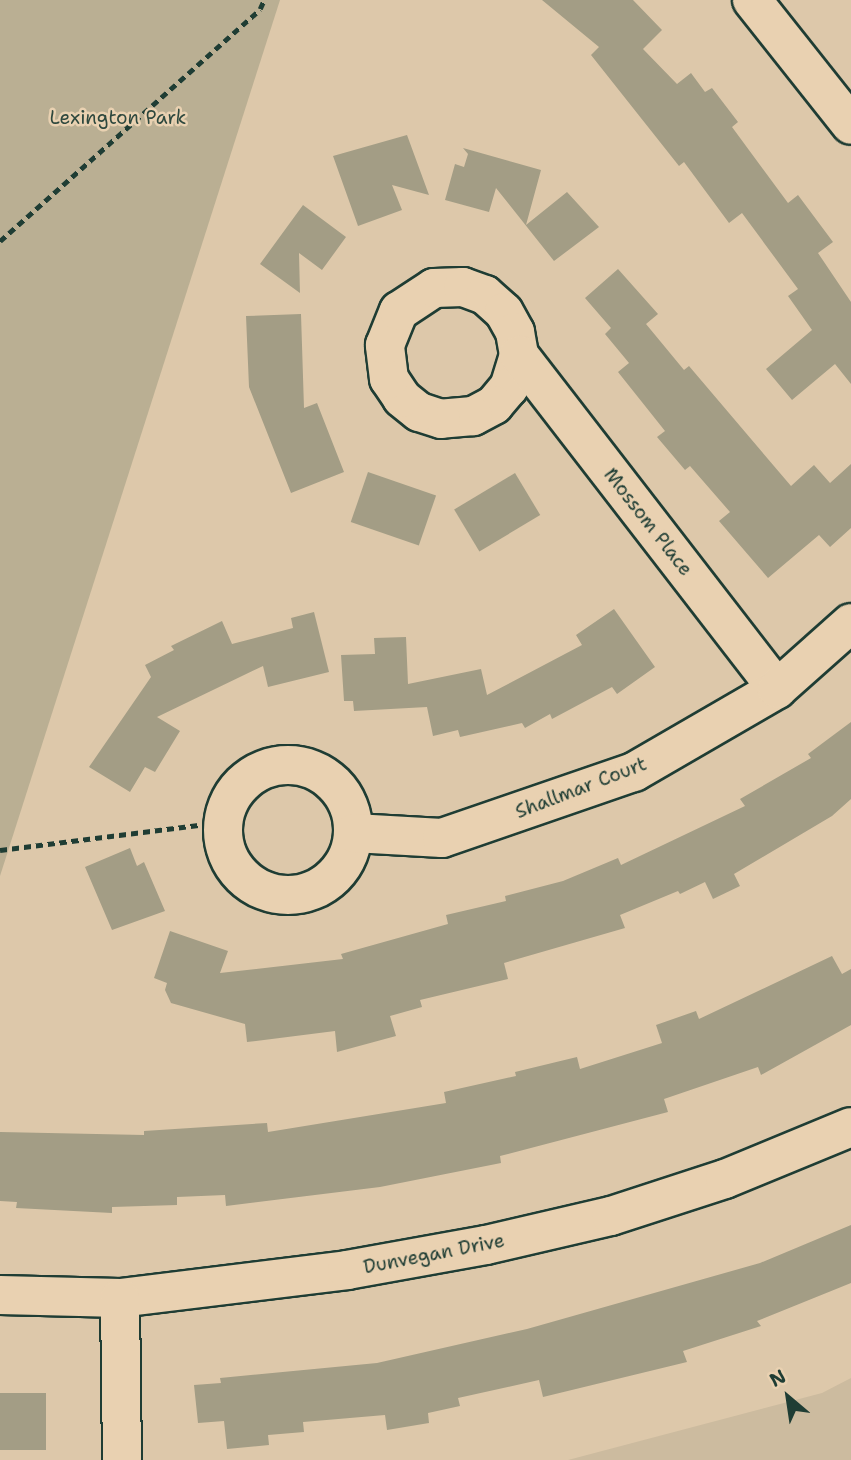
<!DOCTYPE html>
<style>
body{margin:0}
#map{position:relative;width:851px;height:1460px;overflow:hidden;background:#ddc8aa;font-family:"Shantell Sans",sans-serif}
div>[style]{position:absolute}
.built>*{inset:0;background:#ccbb9f}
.green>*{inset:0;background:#baaf93}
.building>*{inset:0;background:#a39d85;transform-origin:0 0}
.path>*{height:4.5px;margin-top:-2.25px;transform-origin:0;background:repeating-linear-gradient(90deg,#1f3d34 0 7px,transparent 0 12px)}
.roads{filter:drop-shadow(2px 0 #1f3d34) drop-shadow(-2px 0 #1f3d34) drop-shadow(0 2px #1f3d34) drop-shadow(0 -2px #1f3d34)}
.street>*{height:38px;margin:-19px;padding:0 19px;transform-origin:19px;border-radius:19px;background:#e9d1b1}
.street>.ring{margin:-19px;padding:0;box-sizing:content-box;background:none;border:38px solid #e9d1b1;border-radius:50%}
span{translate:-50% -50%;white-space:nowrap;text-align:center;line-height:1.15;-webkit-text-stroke:5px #e9d1b1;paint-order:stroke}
.park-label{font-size:19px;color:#2e483e}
.street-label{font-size:19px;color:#1f3d34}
.north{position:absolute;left:753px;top:1362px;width:70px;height:70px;-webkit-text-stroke:5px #e9d1b1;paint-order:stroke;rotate:331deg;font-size:19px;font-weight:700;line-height:28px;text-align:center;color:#1f3d34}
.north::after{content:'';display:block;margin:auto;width:24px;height:32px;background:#1f3d34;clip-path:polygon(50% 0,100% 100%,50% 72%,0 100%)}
</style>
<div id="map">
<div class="built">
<i style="clip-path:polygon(851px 1378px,851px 1460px,568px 1460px,822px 1393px)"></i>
</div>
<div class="green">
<i style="clip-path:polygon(0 0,280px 0,0 876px)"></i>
</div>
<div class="building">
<i style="clip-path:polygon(542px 0,633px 0,662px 30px,643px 49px,677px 84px,691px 73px,705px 92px,712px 88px,738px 122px,732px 127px,788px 203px,798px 195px,833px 242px,818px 253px,851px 302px,851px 384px,835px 364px,792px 400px,766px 369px,812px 330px,788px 296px,798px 289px,742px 213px,729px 223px,684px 162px,679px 166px,591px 55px,599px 47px)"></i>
<i style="clip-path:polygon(407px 135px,429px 195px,392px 185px,402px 210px,358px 226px,333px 156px)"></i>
<i style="clip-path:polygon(463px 148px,541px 170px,526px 225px,567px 192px,599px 227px,554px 261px,496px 188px,489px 212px,445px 200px,455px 164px,464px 167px,468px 154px)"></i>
<i style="clip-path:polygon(303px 205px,346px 237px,322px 270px,299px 253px,300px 293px,260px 264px)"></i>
<i style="clip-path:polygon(618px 269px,658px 314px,646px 324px,684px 370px,689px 366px,791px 486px,814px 465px,830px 483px,851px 464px,851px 528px,830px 547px,819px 535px,768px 578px,719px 521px,730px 512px,690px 466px,685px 470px,657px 437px,665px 431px,618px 372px,629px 363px,605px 334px,611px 328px,585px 298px)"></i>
<i style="clip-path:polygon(301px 314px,304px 408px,317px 403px,344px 472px,291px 493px,249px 387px,246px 316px)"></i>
<i style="left:368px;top:472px;width:72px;height:53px;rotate:19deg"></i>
<i style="left:515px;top:473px;width:49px;height:71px;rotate:59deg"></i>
<i style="clip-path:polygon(614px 609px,655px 667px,617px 694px,612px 687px,552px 719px,550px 714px,525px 728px,522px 723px,460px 737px,458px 730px,433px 736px,427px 707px,354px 711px,353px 701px,344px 701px,341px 655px,375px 654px,374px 638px,406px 637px,408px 684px,481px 669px,487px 695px,582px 645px,576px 635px)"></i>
<i style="clip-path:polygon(314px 612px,329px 672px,268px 687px,263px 666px,157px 717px,180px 731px,155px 772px,145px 767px,130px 792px,89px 767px,151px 677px,145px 665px,174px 650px,171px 646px,222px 621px,232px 644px,293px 628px,291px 618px)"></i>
<i style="clip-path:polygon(851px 722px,851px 799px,832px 816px,734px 874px,740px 886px,713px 899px,705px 882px,680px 894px,678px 891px,620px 915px,625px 928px,504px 963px,508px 979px,420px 1000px,422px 1007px,390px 1016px,396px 1036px,337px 1052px,335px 1031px,247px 1042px,245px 1024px,171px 1003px,165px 990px,167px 983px,154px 978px,170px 931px,228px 951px,220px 973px,343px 959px,341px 954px,448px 924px,446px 915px,506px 901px,505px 896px,563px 881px,618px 858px,621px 865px,745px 806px,740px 799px,811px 758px,808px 754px)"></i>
<i style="clip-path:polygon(130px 848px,137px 866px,144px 862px,165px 911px,112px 930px,85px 867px)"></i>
<i style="clip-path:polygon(832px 956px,842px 974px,851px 969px,851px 1025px,761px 1075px,758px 1067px,664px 1099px,668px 1112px,500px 1156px,501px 1163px,380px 1187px,226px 1206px,225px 1195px,177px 1197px,177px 1205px,112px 1207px,112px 1213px,16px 1208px,17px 1202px,0 1201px,0 1132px,144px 1135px,144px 1131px,267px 1123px,268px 1132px,446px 1103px,444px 1092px,516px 1076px,515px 1072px,577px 1057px,580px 1069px,662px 1043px,656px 1025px,696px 1011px,699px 1019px)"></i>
<i style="clip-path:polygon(851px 1225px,851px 1283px,757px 1321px,761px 1326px,683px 1351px,687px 1362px,543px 1397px,539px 1380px,458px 1398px,460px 1406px,428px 1413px,429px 1423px,387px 1430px,385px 1415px,303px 1422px,304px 1432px,268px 1435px,269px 1445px,227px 1449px,224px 1421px,198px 1423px,194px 1385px,221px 1383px,220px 1378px,377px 1363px,527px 1329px,760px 1263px)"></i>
<i style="left:0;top:1393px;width:46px;height:57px"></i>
</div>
<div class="path">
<i style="left:0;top:241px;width:348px;rotate:-41.7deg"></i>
<i style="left:260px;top:9px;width:10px;rotate:-66deg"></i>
<i style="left:0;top:850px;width:224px;rotate:-7.2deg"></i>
</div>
<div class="roads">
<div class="street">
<i style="left:752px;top:0;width:159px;rotate:51.6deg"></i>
<i style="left:519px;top:355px;width:34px;rotate:107deg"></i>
<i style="left:509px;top:387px;width:23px;rotate:130deg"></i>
<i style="left:494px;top:405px;width:24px;rotate:152deg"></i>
<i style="left:473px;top:416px;width:32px;rotate:175deg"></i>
<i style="left:441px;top:419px;width:23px;rotate:-162deg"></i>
<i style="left:419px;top:412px;width:22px;rotate:-141deg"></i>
<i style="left:402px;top:398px;width:23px;rotate:-124deg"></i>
<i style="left:389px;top:379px;width:34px;rotate:-97deg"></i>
<i style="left:385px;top:345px;width:37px;rotate:-68deg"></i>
<i style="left:399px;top:311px;width:42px;rotate:-33.3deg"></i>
<i style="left:434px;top:288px;width:29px;rotate:-2deg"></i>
<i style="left:463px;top:287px;width:23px;rotate:20deg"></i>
<i style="left:485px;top:295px;width:25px;rotate:42deg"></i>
<i style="left:504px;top:312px;width:23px;rotate:61deg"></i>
<i style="left:515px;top:332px;width:23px;rotate:80deg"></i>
<i style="left:519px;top:355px;width:422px;rotate:52.3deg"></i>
<i class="ring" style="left:223px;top:765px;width:92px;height:92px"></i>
<i style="left:354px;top:833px;width:88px;rotate:3.3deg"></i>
<i style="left:442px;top:838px;width:203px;rotate:-19deg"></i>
<i style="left:634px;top:772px;width:165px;rotate:-30.1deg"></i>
<i style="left:777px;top:689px;width:99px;rotate:-41.7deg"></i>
<i style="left:0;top:1295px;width:120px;rotate:1.4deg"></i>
<i style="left:120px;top:1298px;width:229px;rotate:-7deg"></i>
<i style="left:347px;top:1270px;width:141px;rotate:-10.2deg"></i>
<i style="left:486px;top:1245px;width:128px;rotate:-13.1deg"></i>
<i style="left:611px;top:1216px;width:120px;rotate:-18deg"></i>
<i style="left:725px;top:1179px;width:136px;rotate:-22.4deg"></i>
<i style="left:120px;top:1298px;width:162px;rotate:89.3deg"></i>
</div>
</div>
<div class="park-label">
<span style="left:118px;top:118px">Lexington Park</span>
</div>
<div class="street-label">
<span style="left:648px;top:522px;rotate:52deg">Mossom Place</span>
<span style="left:581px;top:788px;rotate:-21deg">Shallmar Court</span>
<span style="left:434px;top:1254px;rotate:-11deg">Dunvegan Drive</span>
</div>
<div class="north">N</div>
</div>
